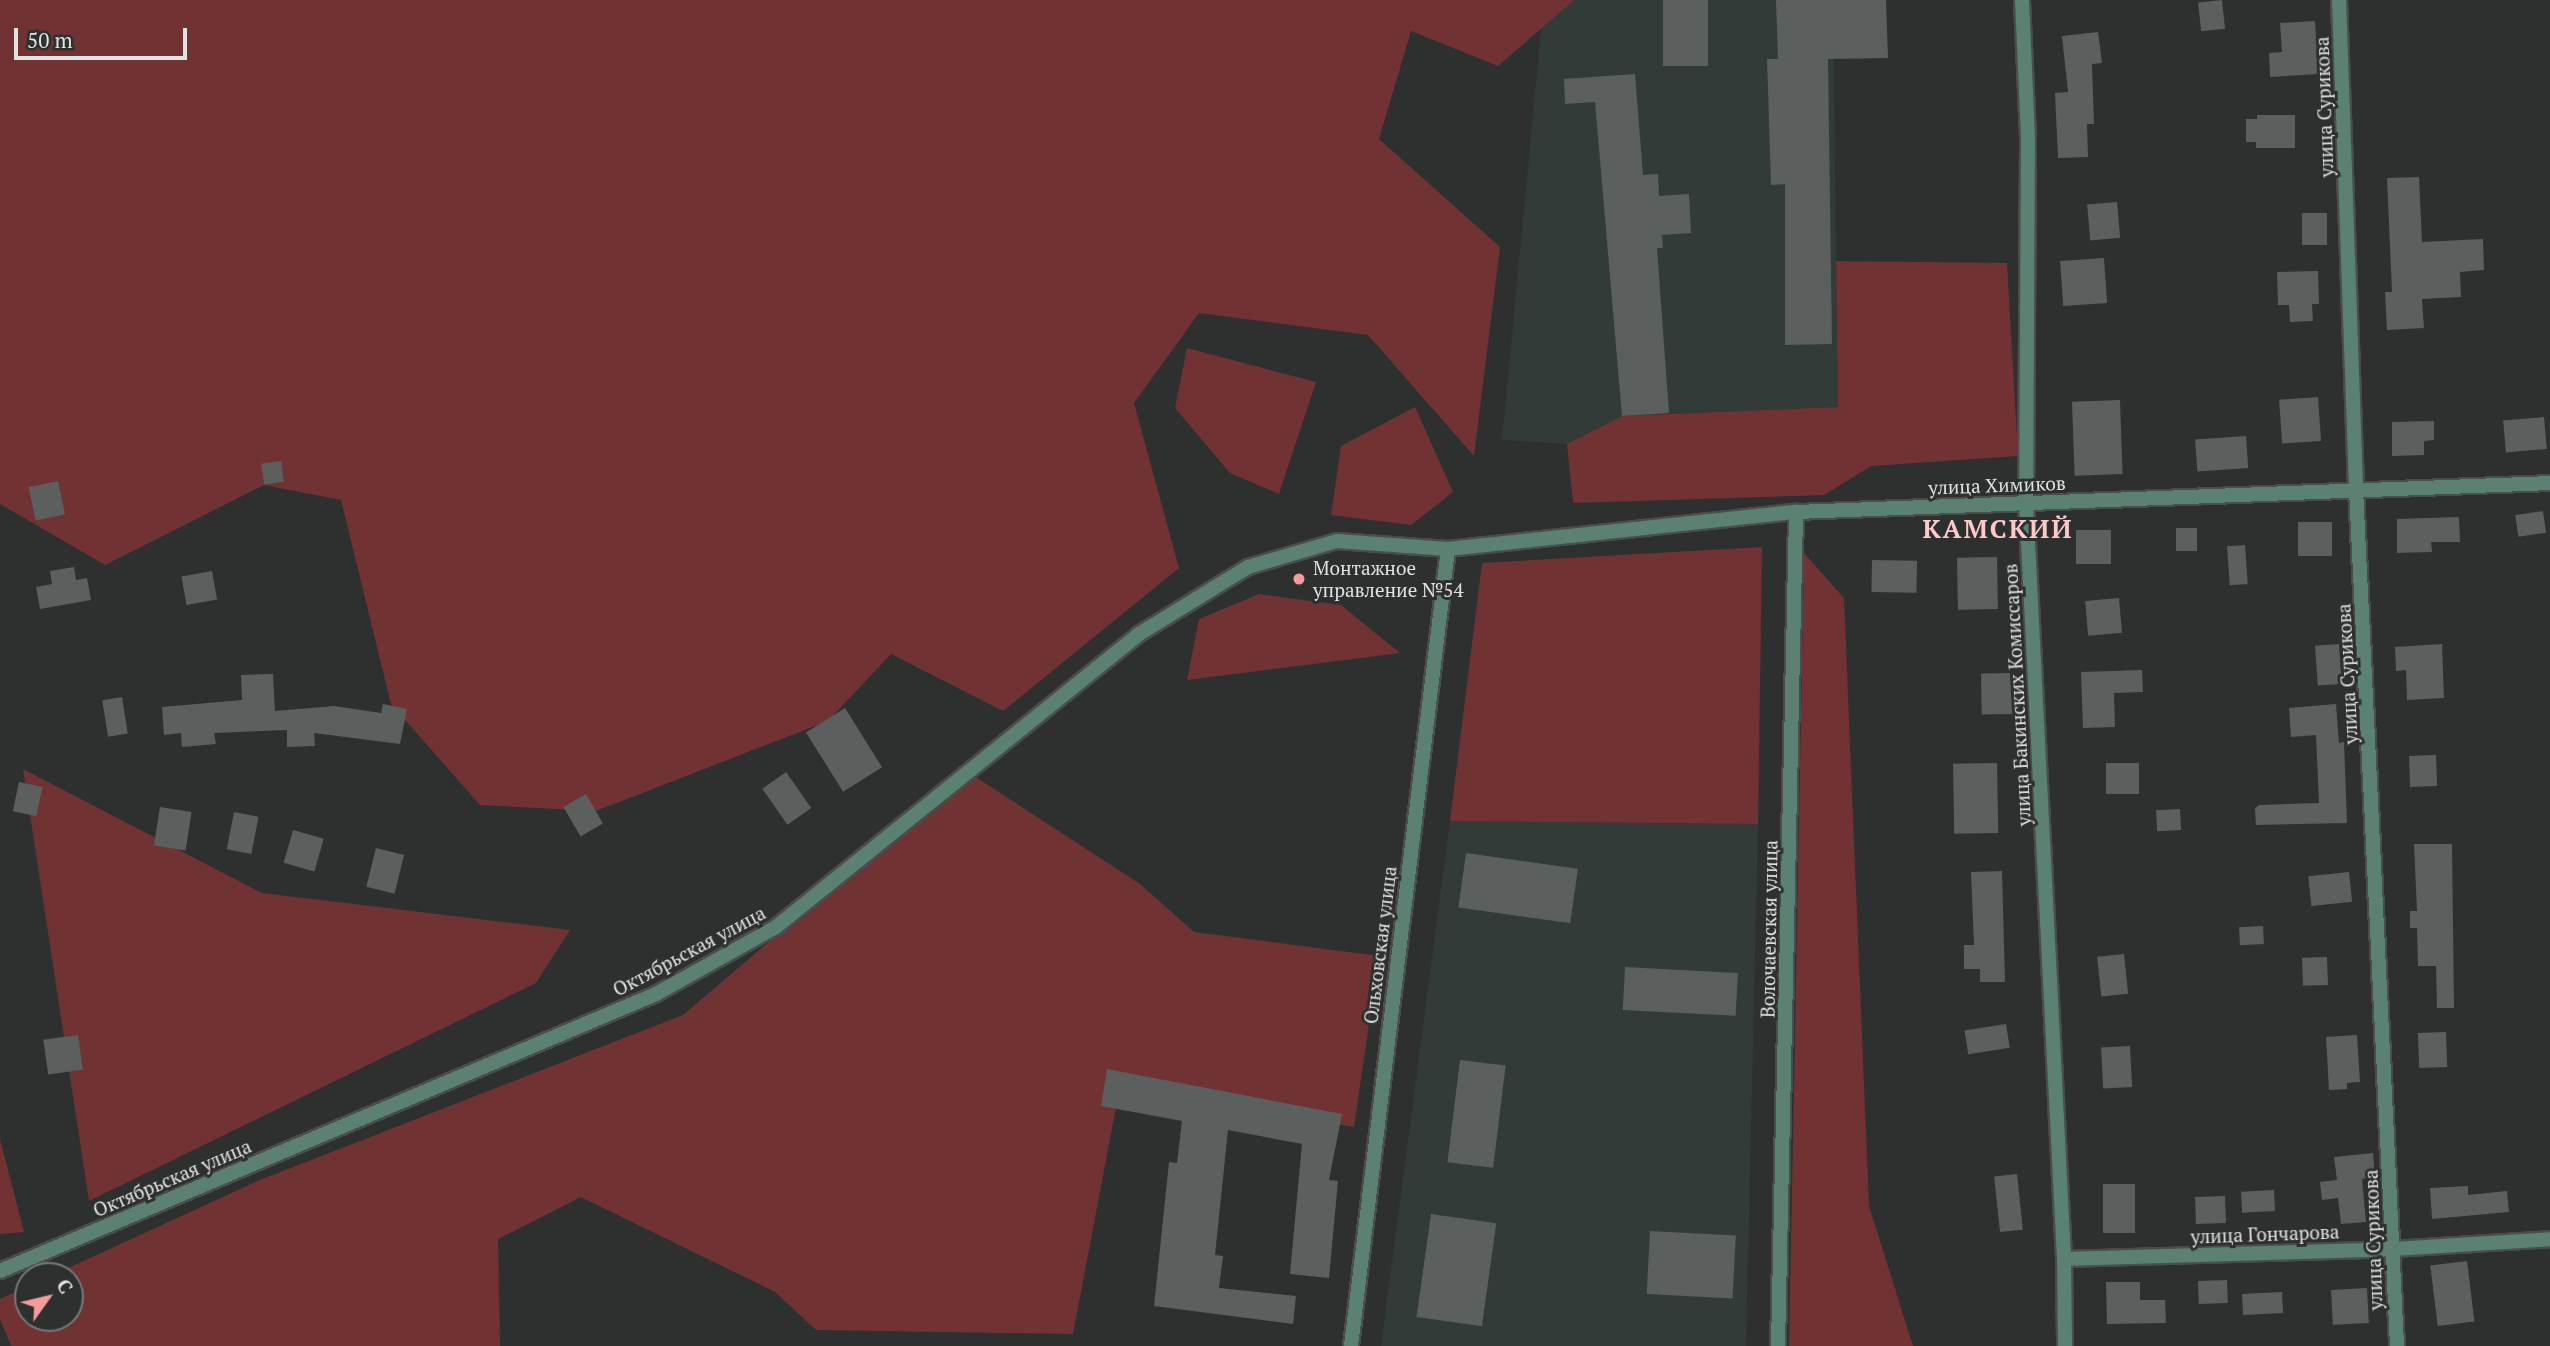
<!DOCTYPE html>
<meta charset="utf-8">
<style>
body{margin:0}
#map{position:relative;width:2550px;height:1346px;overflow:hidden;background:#2d302f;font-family:"PT Serif",serif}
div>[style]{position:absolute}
.built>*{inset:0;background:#323b37}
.green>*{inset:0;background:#713234}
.building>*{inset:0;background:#5b5f5d;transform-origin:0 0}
.roads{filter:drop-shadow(2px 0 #4a4d4c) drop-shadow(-2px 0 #4a4d4c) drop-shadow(0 2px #4a4d4c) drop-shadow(0 -2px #4a4d4c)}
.street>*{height:14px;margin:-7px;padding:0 7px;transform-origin:7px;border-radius:7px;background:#5b8172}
.dots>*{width:19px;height:19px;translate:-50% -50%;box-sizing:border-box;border:4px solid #2d302f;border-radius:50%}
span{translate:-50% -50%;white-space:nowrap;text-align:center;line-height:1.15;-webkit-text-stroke:6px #2d302f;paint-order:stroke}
.street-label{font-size:19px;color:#e1e3e2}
.poi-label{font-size:19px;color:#e1e3e2}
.left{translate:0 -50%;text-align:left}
.district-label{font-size:26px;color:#fecac9;font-weight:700;letter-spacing:2px}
.north{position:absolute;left:14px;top:1262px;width:70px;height:70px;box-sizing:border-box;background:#2d302f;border:2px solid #757877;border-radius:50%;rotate:56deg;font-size:19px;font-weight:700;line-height:28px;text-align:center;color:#e1e3e2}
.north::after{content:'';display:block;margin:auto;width:24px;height:32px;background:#f59b9b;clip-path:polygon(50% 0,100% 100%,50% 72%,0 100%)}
.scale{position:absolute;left:14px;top:28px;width:173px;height:32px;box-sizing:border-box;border:4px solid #e1e3e2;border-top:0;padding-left:9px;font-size:21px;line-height:24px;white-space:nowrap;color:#e1e3e2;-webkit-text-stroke:5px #2d302f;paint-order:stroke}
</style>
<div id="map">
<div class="built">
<i style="clip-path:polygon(1573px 0,1833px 0,1838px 407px,1622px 416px,1567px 444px,1502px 440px,1542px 20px)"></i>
<i style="clip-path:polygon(1450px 821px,1758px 824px,1746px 1346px,1381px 1346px)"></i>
</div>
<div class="green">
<i style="clip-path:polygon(0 0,1574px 0,1498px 66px,1411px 31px,1379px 139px,1500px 247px,1474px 456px,1368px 335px,1199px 313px,1134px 403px,1179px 568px,1003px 711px,891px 654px,828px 721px,596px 811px,480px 805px,391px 704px,341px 500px,264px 485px,105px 565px,0 504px)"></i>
<i style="clip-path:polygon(1836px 261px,2007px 263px,2018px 456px,1871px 466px,1824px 495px,1573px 503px,1567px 444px,1622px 416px,1838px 407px)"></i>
<i style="clip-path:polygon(1187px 348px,1316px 382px,1279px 494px,1230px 473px,1175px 408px)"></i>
<i style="clip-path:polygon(1415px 407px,1453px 492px,1411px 525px,1331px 515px,1341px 446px)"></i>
<i style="clip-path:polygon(1762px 547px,1758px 824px,1450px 821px,1482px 563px)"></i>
<i style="clip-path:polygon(1804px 553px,1844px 598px,1869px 1206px,1913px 1346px,1789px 1346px)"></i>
<i style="clip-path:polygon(1259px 594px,1341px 605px,1400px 653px,1187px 680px,1199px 619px)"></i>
<i style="clip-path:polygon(23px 769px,262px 893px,570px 930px,536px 983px,89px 1201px)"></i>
<i style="clip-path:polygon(968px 772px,1140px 884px,1194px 932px,1379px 956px,1354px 1127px,1120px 1086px,1073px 1334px,816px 1330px,775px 1292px,581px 1197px,498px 1239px,500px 1346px,11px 1346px,0 1319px,0 1299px,28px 1286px,28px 1318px,70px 1318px,70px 1276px,51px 1276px,260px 1180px,683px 1015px)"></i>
<i style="clip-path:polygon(0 1139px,24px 1232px,0 1234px)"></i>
</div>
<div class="building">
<i style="left:1663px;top:0;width:45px;height:66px"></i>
<i style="clip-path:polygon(1776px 0,1886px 0,1888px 58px,1828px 59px,1832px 344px,1785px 345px,1785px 184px,1771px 185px,1767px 59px,1778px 59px)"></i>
<i style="left:2222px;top:0;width:29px;height:24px;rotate:84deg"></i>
<i style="clip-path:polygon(2315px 21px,2318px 74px,2270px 77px,2269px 53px,2282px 52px,2280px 23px)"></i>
<i style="clip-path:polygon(2098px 32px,2102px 63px,2092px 64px,2094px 124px,2087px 124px,2088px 157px,2058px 158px,2055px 93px,2068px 92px,2062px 36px)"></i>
<i style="clip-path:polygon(1635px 74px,1643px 175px,1658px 174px,1659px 196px,1689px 194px,1691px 233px,1662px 235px,1663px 248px,1657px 248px,1669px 413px,1622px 416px,1595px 102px,1565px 104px,1564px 79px)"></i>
<i style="clip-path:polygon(2257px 115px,2295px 115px,2295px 148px,2256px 148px,2256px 142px,2246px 142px,2246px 119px,2257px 119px)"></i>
<i style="clip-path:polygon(2419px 177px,2422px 242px,2483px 239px,2484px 270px,2460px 272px,2461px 297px,2422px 299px,2424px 328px,2387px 330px,2385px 292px,2392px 292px,2387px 178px)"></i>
<i style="left:2117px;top:202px;width:36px;height:30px;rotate:85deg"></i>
<i style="left:2302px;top:213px;width:25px;height:32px"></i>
<i style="left:2104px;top:258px;width:45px;height:44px;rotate:86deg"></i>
<i style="clip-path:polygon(2318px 271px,2319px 304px,2312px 304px,2313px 321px,2290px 322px,2289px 305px,2278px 305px,2277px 272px)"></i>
<i style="left:2318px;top:397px;width:44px;height:39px;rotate:86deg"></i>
<i style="left:2120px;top:400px;width:74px;height:48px;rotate:88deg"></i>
<i style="left:2544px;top:417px;width:32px;height:41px;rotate:85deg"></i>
<i style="clip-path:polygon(2434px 421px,2434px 440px,2424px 441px,2424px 455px,2392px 456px,2392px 422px)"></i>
<i style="left:2246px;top:436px;width:32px;height:51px;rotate:86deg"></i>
<i style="left:281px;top:461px;width:21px;height:20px;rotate:82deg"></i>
<i style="left:58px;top:481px;width:34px;height:30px;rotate:78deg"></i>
<i style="left:2543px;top:511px;width:22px;height:28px;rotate:82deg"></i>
<i style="clip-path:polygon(2459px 517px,2460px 542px,2431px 542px,2432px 552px,2397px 553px,2397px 519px)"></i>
<i style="left:2332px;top:522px;width:34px;height:34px;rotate:90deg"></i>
<i style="left:2176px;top:528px;width:21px;height:23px"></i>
<i style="left:2111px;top:530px;width:34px;height:35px;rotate:90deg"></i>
<i style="left:2245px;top:545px;width:39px;height:18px;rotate:86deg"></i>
<i style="left:1997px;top:557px;width:52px;height:40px;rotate:89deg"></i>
<i style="left:1872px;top:560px;width:45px;height:32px;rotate:1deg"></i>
<i style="clip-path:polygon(74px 567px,76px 580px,87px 578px,91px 600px,40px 609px,36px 587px,52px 584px,50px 571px)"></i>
<i style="left:212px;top:571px;width:29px;height:31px;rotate:80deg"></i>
<i style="left:2119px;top:598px;width:35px;height:34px;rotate:85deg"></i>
<i style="left:2339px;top:644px;width:40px;height:24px;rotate:86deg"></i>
<i style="clip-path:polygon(2442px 644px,2444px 698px,2407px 700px,2406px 670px,2396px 671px,2395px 647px)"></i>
<i style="clip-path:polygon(2142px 670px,2143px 692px,2114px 693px,2115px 727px,2083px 728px,2081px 672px)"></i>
<i style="left:2015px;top:673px;width:41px;height:34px;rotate:89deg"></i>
<i style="clip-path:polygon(273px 674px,275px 711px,334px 706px,381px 713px,383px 704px,407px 709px,400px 744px,314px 733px,315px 746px,287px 747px,287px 730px,214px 733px,216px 744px,182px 747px,181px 733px,164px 735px,162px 707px,242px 700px,241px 675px)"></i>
<i style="left:122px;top:697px;width:37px;height:20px;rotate:81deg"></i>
<i style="clip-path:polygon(2336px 704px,2339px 743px,2344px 742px,2347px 823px,2256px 825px,2255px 808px,2259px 805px,2319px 803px,2316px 735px,2291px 737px,2289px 708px)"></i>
<i style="left:845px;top:708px;width:70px;height:46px;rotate:58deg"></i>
<i style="left:2436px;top:755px;width:31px;height:27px;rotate:88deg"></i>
<i style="left:1997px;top:763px;width:70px;height:44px;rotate:89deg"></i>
<i style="left:2139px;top:763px;width:31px;height:33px;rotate:90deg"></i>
<i style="left:786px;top:772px;width:44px;height:29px;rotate:55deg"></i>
<i style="left:19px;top:782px;width:24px;height:30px;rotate:12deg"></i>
<i style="left:586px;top:794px;width:34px;height:26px;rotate:60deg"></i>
<i style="left:160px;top:807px;width:32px;height:39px;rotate:9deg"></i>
<i style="left:2180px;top:809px;width:21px;height:24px;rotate:87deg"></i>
<i style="left:234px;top:812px;width:25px;height:38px;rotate:11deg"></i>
<i style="left:293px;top:830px;width:32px;height:34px;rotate:16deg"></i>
<i style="clip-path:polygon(2414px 844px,2452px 844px,2454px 1008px,2437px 1008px,2436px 966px,2418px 966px,2417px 928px,2410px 928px,2410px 911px,2417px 911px)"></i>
<i style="left:376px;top:848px;width:29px;height:40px;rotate:14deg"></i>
<i style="left:1466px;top:853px;width:113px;height:55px;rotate:8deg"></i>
<i style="clip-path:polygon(2002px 871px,2005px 982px,1980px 982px,1980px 969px,1964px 969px,1964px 945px,1974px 945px,1971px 872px)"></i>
<i style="left:2349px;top:872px;width:30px;height:41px;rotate:84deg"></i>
<i style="left:2263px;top:926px;width:18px;height:24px;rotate:87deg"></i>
<i style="left:2124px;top:954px;width:40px;height:27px;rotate:84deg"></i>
<i style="left:2327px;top:957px;width:28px;height:25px;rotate:88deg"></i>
<i style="left:1625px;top:967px;width:113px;height:43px;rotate:3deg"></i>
<i style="left:2006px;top:1024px;width:24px;height:42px;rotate:81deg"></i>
<i style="left:2446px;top:1032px;width:35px;height:28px;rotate:88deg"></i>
<i style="left:78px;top:1035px;width:35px;height:35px;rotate:82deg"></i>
<i style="clip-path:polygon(2357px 1035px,2360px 1082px,2347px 1083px,2347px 1089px,2329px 1090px,2326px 1037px)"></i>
<i style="left:2130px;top:1046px;width:41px;height:29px;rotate:87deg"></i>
<i style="left:1460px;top:1060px;width:46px;height:103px;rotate:7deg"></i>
<i style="clip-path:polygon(1107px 1069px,1342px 1114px,1329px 1180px,1338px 1181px,1329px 1278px,1290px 1274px,1302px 1144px,1228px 1130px,1215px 1255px,1223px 1256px,1219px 1288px,1296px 1296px,1293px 1324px,1154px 1306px,1169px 1162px,1177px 1163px,1182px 1121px,1101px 1106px)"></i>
<i style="clip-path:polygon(2373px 1153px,2375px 1177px,2362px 1179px,2366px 1222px,2341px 1224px,2338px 1198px,2322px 1200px,2320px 1182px,2337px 1180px,2334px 1157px)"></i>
<i style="left:2017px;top:1174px;width:56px;height:23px;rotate:84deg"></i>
<i style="left:2103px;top:1184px;width:32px;height:49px"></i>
<i style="clip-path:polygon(2468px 1186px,2468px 1195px,2507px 1191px,2509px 1212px,2432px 1219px,2430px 1188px)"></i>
<i style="left:2274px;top:1190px;width:21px;height:33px;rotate:87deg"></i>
<i style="left:2225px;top:1196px;width:27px;height:30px;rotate:88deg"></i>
<i style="left:1431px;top:1214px;width:66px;height:104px;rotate:8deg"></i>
<i style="left:1650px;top:1231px;width:86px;height:63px;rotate:3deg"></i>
<i style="left:2467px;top:1261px;width:61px;height:37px;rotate:83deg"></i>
<i style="left:2227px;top:1280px;width:23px;height:29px;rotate:88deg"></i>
<i style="clip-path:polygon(2106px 1282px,2140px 1282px,2140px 1300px,2165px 1300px,2166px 1323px,2107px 1324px)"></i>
<i style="left:2367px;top:1288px;width:35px;height:36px;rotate:87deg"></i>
<i style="left:2282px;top:1292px;width:21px;height:40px;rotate:87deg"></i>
</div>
<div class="roads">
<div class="street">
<i style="left:2022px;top:0;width:138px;rotate:87.5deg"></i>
<i style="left:2028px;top:138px;width:365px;rotate:90.3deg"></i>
<i style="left:2026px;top:503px;width:757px;rotate:87.12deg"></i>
<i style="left:2064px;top:1259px;width:87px;rotate:89.3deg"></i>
<i style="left:2339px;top:0;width:489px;rotate:88deg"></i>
<i style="left:2356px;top:489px;width:858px;rotate:87.26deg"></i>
<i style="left:2064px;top:1259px;width:329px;rotate:-1.7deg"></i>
<i style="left:2393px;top:1249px;width:157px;rotate:-3.6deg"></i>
<i style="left:0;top:1271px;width:712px;rotate:-22.89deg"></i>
<i style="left:656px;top:994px;width:137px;rotate:-29.2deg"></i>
<i style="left:776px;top:927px;width:466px;rotate:-38.9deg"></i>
<i style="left:1139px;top:634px;width:128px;rotate:-31.6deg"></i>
<i style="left:1248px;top:567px;width:93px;rotate:-16.3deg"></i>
<i style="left:1337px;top:541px;width:111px;rotate:4.1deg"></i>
<i style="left:1448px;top:549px;width:350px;rotate:-6.1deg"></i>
<i style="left:1796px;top:512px;width:755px;rotate:-2.2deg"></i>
<i style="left:1351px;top:1346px;width:803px;rotate:-83.06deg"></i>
<i style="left:1778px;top:1346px;width:834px;rotate:-88.76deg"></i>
</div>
</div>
<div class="dots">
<i style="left:1299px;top:579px;background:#f59b9b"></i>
</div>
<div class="street-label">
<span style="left:2324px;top:107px;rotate:-92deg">улица Сурикова</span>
<span style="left:1997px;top:485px;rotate:-2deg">улица Химиков</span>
<span style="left:2347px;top:674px;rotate:-93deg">улица Сурикова</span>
<span style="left:2017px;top:695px;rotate:-93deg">улица Бакинских Комиссаров</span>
<span style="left:1769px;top:929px;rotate:-89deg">Волочаевская улица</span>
<span style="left:1380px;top:945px;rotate:-83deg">Ольховская улица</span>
<span style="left:689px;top:951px;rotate:-28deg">Октябрьская улица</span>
<span style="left:172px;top:1178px;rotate:-23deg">Октябрьская улица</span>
<span style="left:2265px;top:1234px;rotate:-2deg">улица Гончарова</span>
<span style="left:2373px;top:1240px;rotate:-92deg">улица Сурикова</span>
</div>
<div class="poi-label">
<span class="left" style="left:1313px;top:579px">Монтажное<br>управление №54</span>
</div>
<div class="district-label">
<span style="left:1998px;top:529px">КАМСКИЙ</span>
</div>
<div class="north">С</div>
<div class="scale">50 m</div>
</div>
